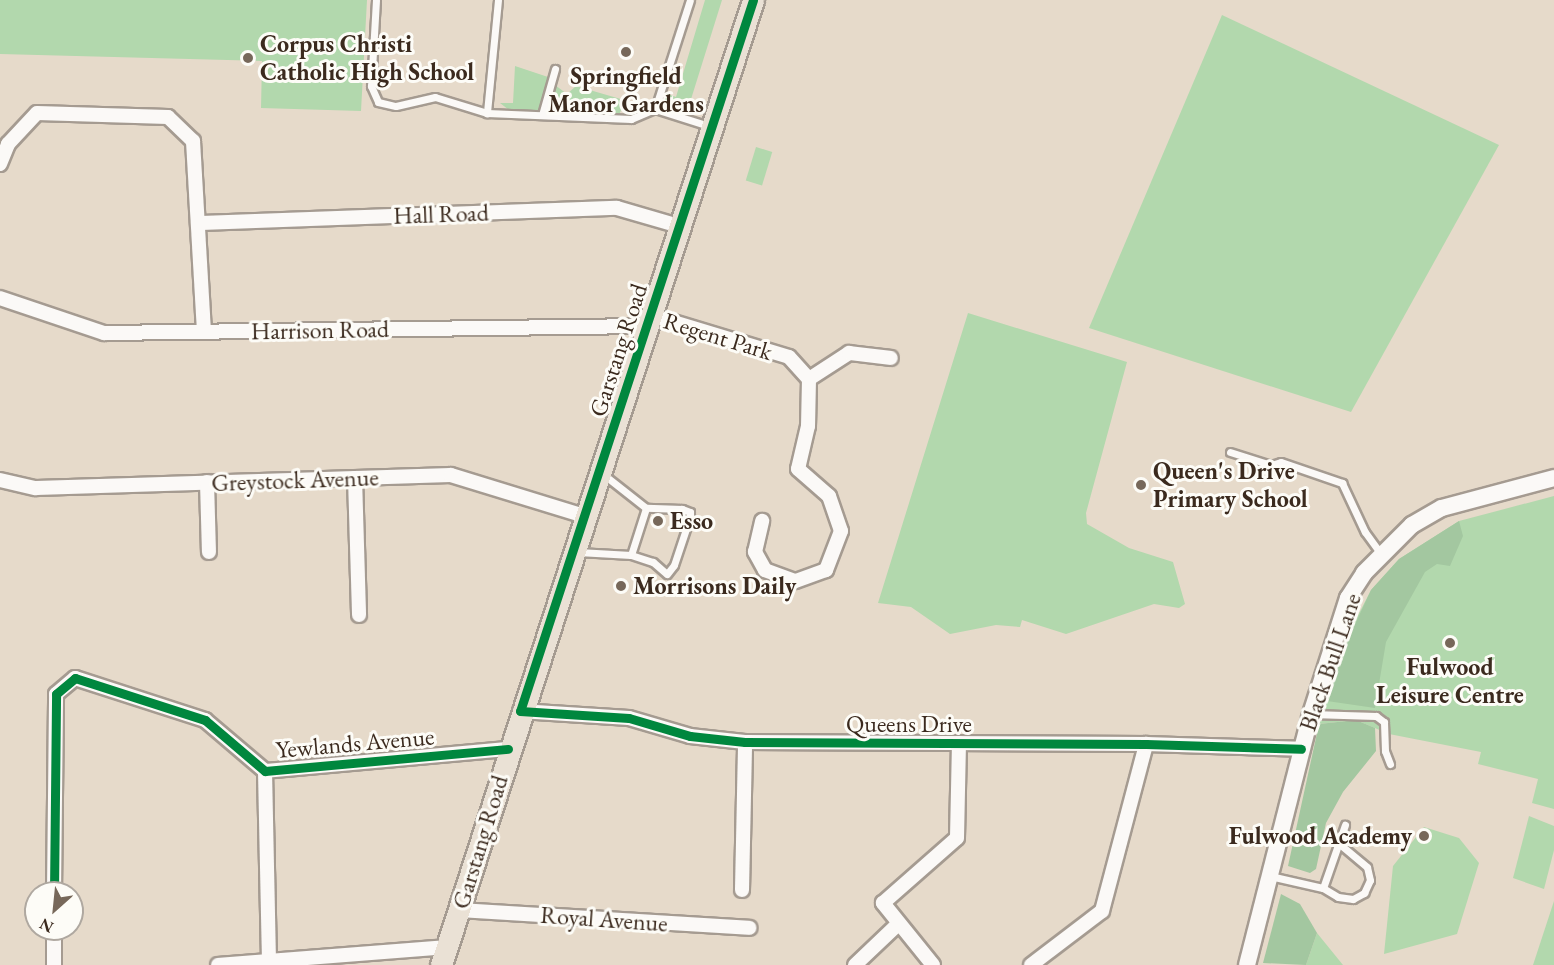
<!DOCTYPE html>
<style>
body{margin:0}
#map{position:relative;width:1554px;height:965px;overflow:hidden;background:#e6daca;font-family:"EB Garamond",serif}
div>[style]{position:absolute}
.green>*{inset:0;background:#b2d8ad;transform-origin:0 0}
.forest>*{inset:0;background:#a3c7a0}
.roads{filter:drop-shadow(2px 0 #a59b91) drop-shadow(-2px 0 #a59b91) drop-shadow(0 2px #a59b91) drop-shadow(0 -2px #a59b91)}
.service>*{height:7px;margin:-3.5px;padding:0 3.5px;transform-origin:3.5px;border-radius:3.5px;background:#fbf9f7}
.minor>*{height:14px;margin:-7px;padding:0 7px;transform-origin:7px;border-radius:7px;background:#fbf9f7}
.tertiary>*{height:16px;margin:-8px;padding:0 8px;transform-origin:8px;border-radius:8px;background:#fbf9f7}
.trunk>*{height:21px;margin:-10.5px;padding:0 10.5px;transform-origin:10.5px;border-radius:10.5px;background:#eae1d5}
.cycleway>*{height:9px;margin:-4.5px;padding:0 4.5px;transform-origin:4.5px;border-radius:4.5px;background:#00873e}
.dots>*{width:16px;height:16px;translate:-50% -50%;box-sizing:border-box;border:3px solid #fdfcf7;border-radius:50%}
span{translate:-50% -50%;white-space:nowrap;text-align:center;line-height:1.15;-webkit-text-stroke:6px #fdfcf7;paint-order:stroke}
.poi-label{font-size:24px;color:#3b2a1e;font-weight:700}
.left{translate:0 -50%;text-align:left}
.right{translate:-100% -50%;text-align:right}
.street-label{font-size:24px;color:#3b2a1e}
.north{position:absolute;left:24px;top:881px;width:60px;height:60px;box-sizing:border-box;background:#fdfcf7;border:2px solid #afa8a0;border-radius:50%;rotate:207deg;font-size:16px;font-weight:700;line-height:24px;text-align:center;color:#3b2a1e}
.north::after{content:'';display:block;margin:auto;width:21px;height:27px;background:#77685a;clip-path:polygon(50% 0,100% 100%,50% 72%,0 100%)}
</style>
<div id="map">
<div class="green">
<i style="clip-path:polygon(0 0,367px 0,361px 111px,261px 108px,262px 61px,0 54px)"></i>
<i style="clip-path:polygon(705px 0,722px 0,687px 112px,666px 104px,663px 99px,665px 93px,676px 97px)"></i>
<i style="clip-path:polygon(1222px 15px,1499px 145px,1351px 412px,1089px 328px)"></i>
<i style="clip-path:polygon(515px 66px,548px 77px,539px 112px,509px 110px,500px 103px,513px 103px)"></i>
<i style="clip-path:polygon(555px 85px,567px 94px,576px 86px,624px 100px,620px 113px,547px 112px)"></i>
<i style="left:756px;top:147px;width:17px;height:35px;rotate:17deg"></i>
<i style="clip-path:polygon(968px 313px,1127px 362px,1086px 513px,1087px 524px,1129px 548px,1173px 562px,1185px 604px,1179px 608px,1154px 604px,1066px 634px,1022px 620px,1020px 627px,996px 625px,950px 634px,911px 607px,878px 603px)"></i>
<i style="clip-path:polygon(1554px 496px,1554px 809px,1532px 803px,1538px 779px,1478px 764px,1481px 752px,1389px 734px,1356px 720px,1319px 724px,1353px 625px,1371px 590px,1399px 559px,1459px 521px)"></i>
<i style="clip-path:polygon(1529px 816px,1554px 826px,1554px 850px,1544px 889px,1513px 878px)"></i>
<i style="clip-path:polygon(1424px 827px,1459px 838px,1479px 863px,1457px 934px,1384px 954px,1393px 866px)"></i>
<i style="clip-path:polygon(1554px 901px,1554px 965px,1533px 965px)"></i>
<i style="clip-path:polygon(1317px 933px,1343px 965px,1306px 965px)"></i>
</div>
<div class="forest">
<i style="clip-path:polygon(1459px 521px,1463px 536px,1450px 566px,1437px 564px,1425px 572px,1386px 642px,1375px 708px,1327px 701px,1338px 661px,1371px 590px,1399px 559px)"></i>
<i style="clip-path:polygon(1356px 720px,1375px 728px,1376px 751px,1343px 792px,1326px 823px,1316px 869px,1310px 873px,1288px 866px,1319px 724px)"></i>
<i style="clip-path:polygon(1281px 894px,1300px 904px,1317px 933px,1306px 965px,1263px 963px)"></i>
</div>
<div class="roads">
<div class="service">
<i style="left:376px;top:0;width:86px;rotate:93.3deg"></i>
<i style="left:371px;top:86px;width:17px;rotate:66deg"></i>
<i style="left:378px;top:102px;width:18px;rotate:13deg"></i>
<i style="left:396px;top:106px;width:40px;rotate:-13deg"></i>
<i style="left:435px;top:97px;width:54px;rotate:17.1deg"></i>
<i style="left:498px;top:0;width:114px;rotate:95.6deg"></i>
<i style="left:487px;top:113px;width:144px;rotate:2.4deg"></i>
<i style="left:631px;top:119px;width:26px;rotate:-23deg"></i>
<i style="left:655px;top:109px;width:57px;rotate:17.5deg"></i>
<i style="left:655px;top:109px;width:114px;rotate:-72.2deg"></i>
<i style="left:542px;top:115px;width:48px;rotate:-74.2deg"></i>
<i style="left:1230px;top:452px;width:43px;rotate:17.6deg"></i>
<i style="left:1271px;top:465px;width:10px;rotate:-17deg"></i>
<i style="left:1281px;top:462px;width:65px;rotate:19deg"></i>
<i style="left:1342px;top:483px;width:54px;rotate:64.9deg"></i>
<i style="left:1365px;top:532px;width:26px;rotate:54deg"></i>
<i style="left:578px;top:552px;width:53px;rotate:3.2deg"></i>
<i style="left:631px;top:555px;width:49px;rotate:-72.3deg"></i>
<i style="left:646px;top:508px;width:55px;rotate:-141.7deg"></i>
<i style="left:631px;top:555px;width:23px;rotate:18deg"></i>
<i style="left:653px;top:562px;width:18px;rotate:41deg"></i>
<i style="left:667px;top:574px;width:11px;rotate:-52deg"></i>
<i style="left:674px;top:565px;width:51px;rotate:-71.6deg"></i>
<i style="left:690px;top:517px;width:5px;rotate:-90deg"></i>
<i style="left:690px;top:512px;width:9px;rotate:-159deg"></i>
<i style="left:682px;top:509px;width:36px;rotate:-178deg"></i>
<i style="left:1311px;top:714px;width:65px;rotate:1.8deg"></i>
<i style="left:1376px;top:716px;width:10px;rotate:37deg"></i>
<i style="left:1384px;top:722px;width:29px;rotate:88deg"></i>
<i style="left:1385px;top:751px;width:14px;rotate:69deg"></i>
<i style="left:1270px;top:876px;width:54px;rotate:12.8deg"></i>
<i style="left:1323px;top:888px;width:67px;rotate:-70.8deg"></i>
<i style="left:1323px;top:888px;width:17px;rotate:31deg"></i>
<i style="left:1338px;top:897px;width:15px;rotate:8deg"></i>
<i style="left:1353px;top:899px;width:13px;rotate:-29deg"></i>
<i style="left:1364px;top:893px;width:14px;rotate:-65deg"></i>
<i style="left:1370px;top:880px;width:13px;rotate:-103deg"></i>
<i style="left:1367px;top:867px;width:38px;rotate:-140deg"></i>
</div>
<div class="minor">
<i style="left:0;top:164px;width:22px;rotate:-68deg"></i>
<i style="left:8px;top:144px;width:42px;rotate:-46.9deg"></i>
<i style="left:37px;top:113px;width:131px;rotate:1.7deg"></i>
<i style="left:168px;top:117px;width:35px;rotate:44deg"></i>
<i style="left:193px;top:141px;width:191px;rotate:86.7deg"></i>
<i style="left:201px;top:223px;width:416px;rotate:-2.1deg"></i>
<i style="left:617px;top:208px;width:65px;rotate:16.2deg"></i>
<i style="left:0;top:298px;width:110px;rotate:18.6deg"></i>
<i style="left:104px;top:333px;width:542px;rotate:-0.74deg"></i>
<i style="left:650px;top:315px;width:145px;rotate:16.8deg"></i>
<i style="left:789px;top:357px;width:30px;rotate:48deg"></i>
<i style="left:809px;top:379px;width:47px;rotate:91.2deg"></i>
<i style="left:808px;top:426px;width:44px;rotate:103.1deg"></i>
<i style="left:798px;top:469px;width:41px;rotate:41.1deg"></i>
<i style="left:829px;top:496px;width:37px;rotate:71deg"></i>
<i style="left:841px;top:531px;width:42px;rotate:111deg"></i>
<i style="left:826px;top:570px;width:33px;rotate:160deg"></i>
<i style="left:795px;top:581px;width:32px;rotate:-160deg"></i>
<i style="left:765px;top:570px;width:21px;rotate:-119deg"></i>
<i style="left:755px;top:552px;width:32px;rotate:-77deg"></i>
<i style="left:809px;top:379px;width:48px;rotate:-33deg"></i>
<i style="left:849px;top:353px;width:42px;rotate:6.8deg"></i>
<i style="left:355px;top:478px;width:137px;rotate:88.3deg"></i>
<i style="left:0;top:480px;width:37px;rotate:13deg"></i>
<i style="left:36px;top:488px;width:415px;rotate:-1.8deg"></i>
<i style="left:451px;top:475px;width:139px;rotate:17.1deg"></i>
<i style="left:207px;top:482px;width:70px;rotate:88.4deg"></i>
<i style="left:520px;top:711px;width:109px;rotate:3.7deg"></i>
<i style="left:629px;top:718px;width:64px;rotate:16.4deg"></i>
<i style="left:690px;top:736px;width:55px;rotate:6.2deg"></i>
<i style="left:745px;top:742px;width:401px;rotate:0.3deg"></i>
<i style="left:1146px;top:744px;width:155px;rotate:1.8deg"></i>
<i style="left:265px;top:771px;width:190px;rotate:88.8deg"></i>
<i style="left:742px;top:890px;width:148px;rotate:-88.8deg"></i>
<i style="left:54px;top:893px;width:199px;rotate:-89.4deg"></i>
<i style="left:56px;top:694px;width:25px;rotate:-40deg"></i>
<i style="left:75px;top:678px;width:137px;rotate:17.9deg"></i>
<i style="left:205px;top:720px;width:79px;rotate:40.4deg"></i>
<i style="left:265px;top:771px;width:244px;rotate:-5.2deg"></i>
<i style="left:458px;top:910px;width:292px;rotate:3.5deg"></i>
<i style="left:54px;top:965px;width:36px;rotate:-90deg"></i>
<i style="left:218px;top:965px;width:230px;rotate:-4.5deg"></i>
<i style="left:855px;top:965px;width:59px;rotate:-43.6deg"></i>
<i style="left:933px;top:965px;width:80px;rotate:-128.9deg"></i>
<i style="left:883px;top:903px;width:98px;rotate:-41.3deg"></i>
<i style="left:957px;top:838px;width:95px;rotate:-88.8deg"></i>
<i style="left:1031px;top:965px;width:89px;rotate:-37.3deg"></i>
<i style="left:1102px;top:911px;width:173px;rotate:-75.2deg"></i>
</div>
<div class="tertiary">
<i style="left:1247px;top:965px;width:259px;rotate:-75.7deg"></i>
<i style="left:1311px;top:714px;width:122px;rotate:-72.3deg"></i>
<i style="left:1348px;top:598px;width:30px;rotate:-57deg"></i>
<i style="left:1364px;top:573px;width:68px;rotate:-45deg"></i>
<i style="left:1412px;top:525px;width:34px;rotate:-30deg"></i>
<i style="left:1442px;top:508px;width:116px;rotate:-15deg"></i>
</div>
<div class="trunk">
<i style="left:441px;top:965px;width:1014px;rotate:-72.08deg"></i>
</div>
</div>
<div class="cycleway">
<i style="left:753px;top:0;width:748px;rotate:108.14deg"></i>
<i style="left:520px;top:711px;width:109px;rotate:3.7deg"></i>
<i style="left:629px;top:718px;width:64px;rotate:16.4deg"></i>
<i style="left:690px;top:736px;width:55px;rotate:6.2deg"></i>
<i style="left:745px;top:742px;width:401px;rotate:0.3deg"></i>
<i style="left:1146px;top:744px;width:155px;rotate:1.8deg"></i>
<i style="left:54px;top:893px;width:199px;rotate:-89.4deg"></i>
<i style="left:56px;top:694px;width:25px;rotate:-40deg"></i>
<i style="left:75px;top:678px;width:137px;rotate:17.9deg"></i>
<i style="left:205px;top:720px;width:79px;rotate:40.4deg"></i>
<i style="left:265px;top:771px;width:244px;rotate:-5.2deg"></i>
</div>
<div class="dots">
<i style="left:626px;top:52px;background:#77685a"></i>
<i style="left:248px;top:58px;background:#77685a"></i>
<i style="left:1141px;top:485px;background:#77685a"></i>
<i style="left:658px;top:521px;background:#77685a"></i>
<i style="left:621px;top:586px;background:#77685a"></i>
<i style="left:1450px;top:643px;background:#77685a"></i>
<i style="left:1424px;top:836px;background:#77685a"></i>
</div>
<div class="poi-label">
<span class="left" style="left:260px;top:58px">Corpus Christi<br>Catholic High School</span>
<span style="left:626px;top:90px">Springfield<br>Manor Gardens</span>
<span class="left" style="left:1153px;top:485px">Queen's Drive<br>Primary School</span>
<span class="left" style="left:670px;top:521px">Esso</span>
<span class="left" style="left:633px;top:586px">Morrisons Daily</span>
<span style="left:1450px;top:681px">Fulwood<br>Leisure Centre</span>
<span class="right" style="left:1412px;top:836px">Fulwood Academy</span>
</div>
<div class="street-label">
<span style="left:441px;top:214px;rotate:-2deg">Hall Road</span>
<span style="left:320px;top:330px;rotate:-1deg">Harrison Road</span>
<span style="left:718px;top:336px;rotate:17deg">Regent Park</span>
<span style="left:618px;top:350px;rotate:-72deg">Garstang Road</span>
<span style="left:295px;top:480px;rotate:-2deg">Greystock Avenue</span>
<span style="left:1330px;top:662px;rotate:-71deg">Black Bull Lane</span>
<span style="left:909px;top:724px">Queens Drive</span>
<span style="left:355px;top:743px;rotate:-5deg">Yewlands Avenue</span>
<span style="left:480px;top:842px;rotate:-73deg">Garstang Road</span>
<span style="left:604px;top:919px;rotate:4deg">Royal Avenue</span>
</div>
<div class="north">N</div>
</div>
